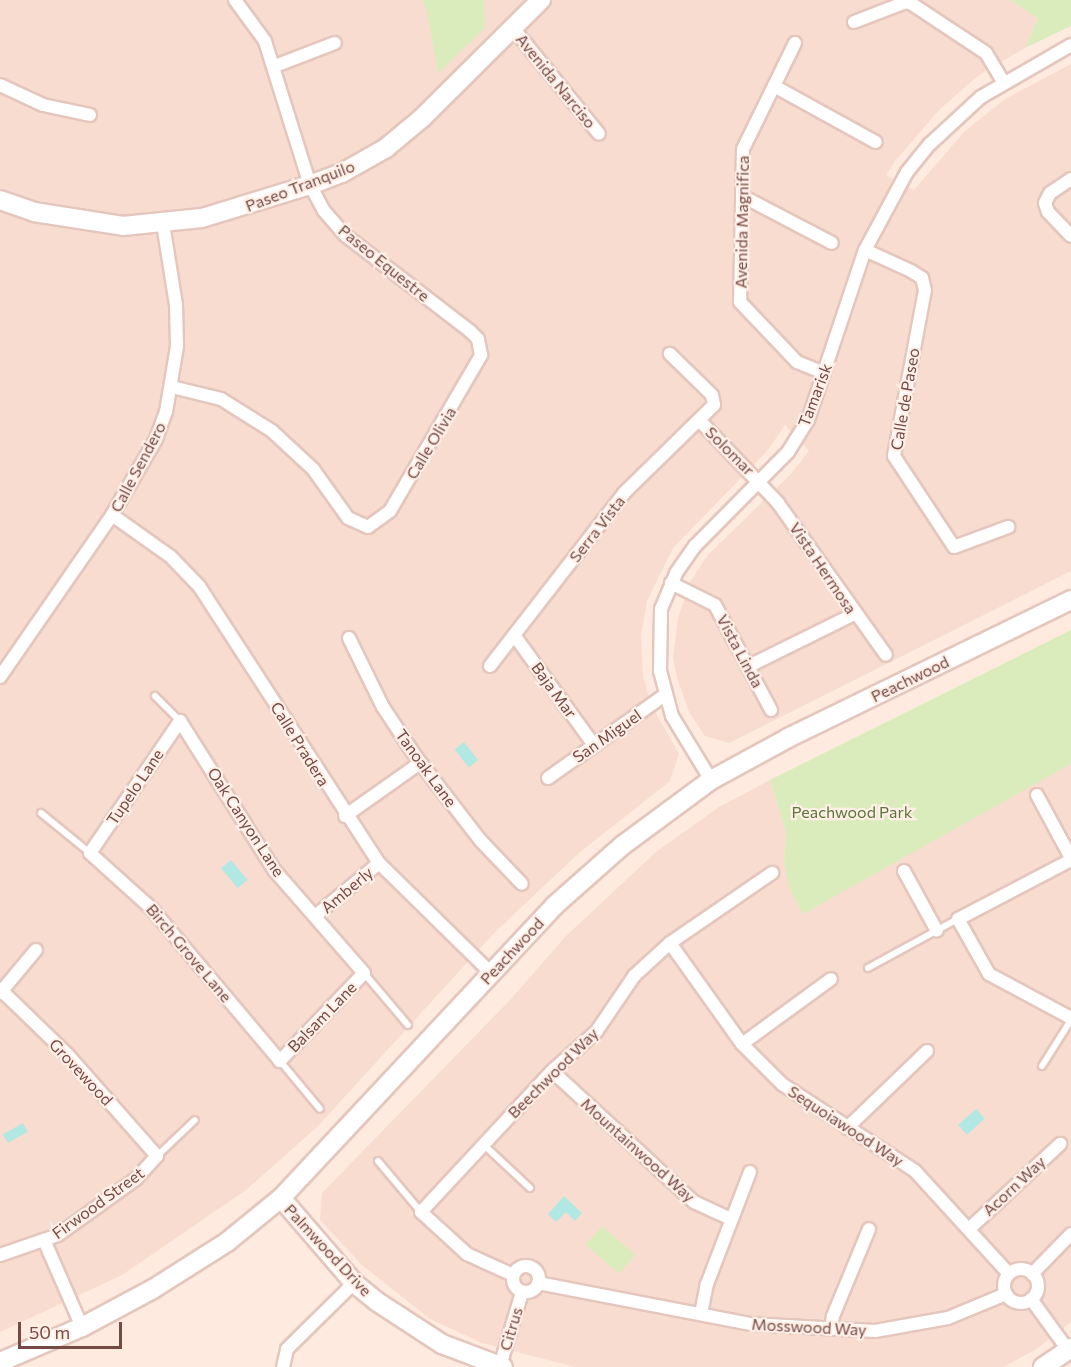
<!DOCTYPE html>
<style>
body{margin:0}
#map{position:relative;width:1071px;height:1367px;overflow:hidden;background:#feeade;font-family:Commissioner,sans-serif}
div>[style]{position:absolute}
.residential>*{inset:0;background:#f8dccf}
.green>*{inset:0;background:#dbecbc;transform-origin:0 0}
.water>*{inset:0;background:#b2e8e3;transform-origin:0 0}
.roads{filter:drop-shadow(2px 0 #e4c6bd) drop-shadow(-2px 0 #e4c6bd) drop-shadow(0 2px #e4c6bd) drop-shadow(0 -2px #e4c6bd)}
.lane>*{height:6px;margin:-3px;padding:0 3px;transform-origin:3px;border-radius:3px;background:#fff}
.street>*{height:12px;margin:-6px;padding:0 6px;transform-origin:6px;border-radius:6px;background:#fff}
.street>.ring{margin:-6px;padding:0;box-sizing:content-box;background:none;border:12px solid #fff;border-radius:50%}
.secondary>*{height:18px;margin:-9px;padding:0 9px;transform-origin:9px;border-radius:9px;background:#fff}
span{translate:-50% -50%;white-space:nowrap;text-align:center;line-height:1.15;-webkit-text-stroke:4.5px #ffefe6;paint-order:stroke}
.street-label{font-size:16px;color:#754a45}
.park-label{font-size:16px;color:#5a763a}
.scale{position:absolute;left:18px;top:1322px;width:104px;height:27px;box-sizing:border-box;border:3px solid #754a45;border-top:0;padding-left:8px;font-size:18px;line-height:21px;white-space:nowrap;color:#754a45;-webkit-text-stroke:4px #ffefe6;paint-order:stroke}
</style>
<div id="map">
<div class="residential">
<i style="clip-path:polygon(0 0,1010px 0,1038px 18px,1025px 48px,979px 75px,940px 109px,895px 161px,886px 175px,914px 190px,964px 132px,1005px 99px,1071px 64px,1071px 571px,729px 743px,705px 736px,689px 712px,677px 678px,673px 658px,678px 618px,690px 582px,708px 555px,790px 475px,809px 451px,785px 425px,768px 450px,673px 548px,647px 601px,641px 635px,643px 677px,652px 706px,679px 754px,670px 781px,579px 853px,494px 933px,318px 1126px,246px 1190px,122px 1275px,0 1332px)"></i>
<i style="clip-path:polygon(1071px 763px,1071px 1322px,1035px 1350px,1003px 1367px,576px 1367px,482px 1343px,430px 1319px,362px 1265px,320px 1220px,322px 1193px,511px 999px,565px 937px,656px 852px,719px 807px,770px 780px,786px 832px,784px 864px)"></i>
</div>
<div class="green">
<i style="clip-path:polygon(422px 0,484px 0,485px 28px,438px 73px,427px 11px)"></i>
<i style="clip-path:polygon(1010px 0,1071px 0,1071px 26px,1025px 48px,1038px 18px)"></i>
<i style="clip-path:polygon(1071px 630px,1071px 764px,803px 914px,790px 890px,784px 864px,786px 832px,770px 780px)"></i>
<i style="left:602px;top:1226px;width:44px;height:25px;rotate:41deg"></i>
</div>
<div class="water">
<i style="left:464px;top:742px;width:23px;height:12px;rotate:52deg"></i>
<i style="left:231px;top:860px;width:26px;height:13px;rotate:50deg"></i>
<i style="left:976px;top:1109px;width:13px;height:24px;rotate:48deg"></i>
<i style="left:23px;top:1123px;width:10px;height:23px;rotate:61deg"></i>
<i style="clip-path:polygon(564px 1196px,582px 1213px,575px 1221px,566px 1212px,556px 1222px,548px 1214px)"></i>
</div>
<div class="roads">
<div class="lane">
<i style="left:155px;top:696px;width:35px;rotate:45deg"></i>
<i style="left:41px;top:813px;width:63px;rotate:39.2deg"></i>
<i style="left:868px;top:968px;width:102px;rotate:-28.6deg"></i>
<i style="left:364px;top:973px;width:68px;rotate:49.8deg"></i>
<i style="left:280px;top:1061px;width:62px;rotate:50.2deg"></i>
<i style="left:1042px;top:1066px;width:54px;rotate:-57.8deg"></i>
<i style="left:484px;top:1145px;width:63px;rotate:43.1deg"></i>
<i style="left:157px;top:1156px;width:52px;rotate:-43.5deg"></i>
<i style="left:378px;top:1161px;width:67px;rotate:49.9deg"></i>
</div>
<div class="street">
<i style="left:854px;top:22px;width:56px;rotate:-21deg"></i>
<i style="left:906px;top:2px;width:6px;rotate:18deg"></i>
<i style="left:912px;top:4px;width:89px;rotate:33.5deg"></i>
<i style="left:986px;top:53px;width:33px;rotate:59deg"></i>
<i style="left:513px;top:28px;width:136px;rotate:50.9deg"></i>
<i style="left:795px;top:43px;width:118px;rotate:116.1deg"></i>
<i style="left:743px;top:149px;width:153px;rotate:91.1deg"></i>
<i style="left:740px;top:302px;width:83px;rotate:46.5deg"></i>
<i style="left:797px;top:362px;width:29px;rotate:22deg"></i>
<i style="left:275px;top:66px;width:64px;rotate:-21deg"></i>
<i style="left:0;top:85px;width:47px;rotate:24.9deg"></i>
<i style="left:43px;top:105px;width:48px;rotate:12deg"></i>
<i style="left:774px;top:86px;width:116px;rotate:28.8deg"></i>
<i style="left:1071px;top:179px;width:25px;rotate:146deg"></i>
<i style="left:1050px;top:193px;width:11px;rotate:117deg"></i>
<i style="left:1045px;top:203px;width:9px;rotate:72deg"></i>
<i style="left:1048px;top:212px;width:33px;rotate:46deg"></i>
<i style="left:744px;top:197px;width:99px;rotate:27.6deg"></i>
<i style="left:865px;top:250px;width:51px;rotate:24.5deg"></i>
<i style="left:911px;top:271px;width:13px;rotate:32deg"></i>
<i style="left:922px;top:278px;width:12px;rotate:76deg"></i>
<i style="left:925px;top:290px;width:169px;rotate:100.6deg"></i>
<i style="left:894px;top:456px;width:109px;rotate:56.6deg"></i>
<i style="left:954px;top:547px;width:58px;rotate:-20.3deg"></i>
<i style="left:172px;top:387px;width:50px;rotate:13.8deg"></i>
<i style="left:221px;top:399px;width:60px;rotate:32.1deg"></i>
<i style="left:272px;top:431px;width:56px;rotate:42.8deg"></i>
<i style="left:313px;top:469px;width:60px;rotate:54.5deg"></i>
<i style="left:348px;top:518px;width:22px;rotate:24deg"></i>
<i style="left:368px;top:527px;width:27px;rotate:-36deg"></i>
<i style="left:390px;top:511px;width:181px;rotate:-59.7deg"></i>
<i style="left:481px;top:355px;width:16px;rotate:-101deg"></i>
<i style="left:478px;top:339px;width:11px;rotate:-135deg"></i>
<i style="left:470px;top:331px;width:158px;rotate:-142.5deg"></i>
<i style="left:345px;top:235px;width:32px;rotate:-131deg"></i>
<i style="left:324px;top:211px;width:30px;rotate:-118deg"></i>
<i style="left:310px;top:185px;width:151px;rotate:-107.4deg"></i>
<i style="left:265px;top:41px;width:51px;rotate:-126.2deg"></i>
<i style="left:700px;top:421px;width:113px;rotate:46.4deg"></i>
<i style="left:778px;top:503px;width:186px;rotate:54.6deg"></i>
<i style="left:112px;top:515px;width:71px;rotate:35.3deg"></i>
<i style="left:170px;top:556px;width:42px;rotate:46deg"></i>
<i style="left:199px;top:586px;width:330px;rotate:57deg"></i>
<i style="left:379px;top:863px;width:157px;rotate:44.5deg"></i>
<i style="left:671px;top:583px;width:49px;rotate:26.6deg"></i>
<i style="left:715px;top:605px;width:119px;rotate:61.9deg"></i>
<i style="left:514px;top:635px;width:136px;rotate:54deg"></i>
<i style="left:349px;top:638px;width:77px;rotate:63.8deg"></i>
<i style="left:383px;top:707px;width:60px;rotate:56.6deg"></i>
<i style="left:416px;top:757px;width:106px;rotate:52.3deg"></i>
<i style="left:481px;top:841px;width:59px;rotate:46.4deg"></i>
<i style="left:490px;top:666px;width:219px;rotate:-52.2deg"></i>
<i style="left:624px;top:493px;width:126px;rotate:-44.4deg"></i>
<i style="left:714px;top:405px;width:10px;rotate:-101deg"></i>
<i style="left:712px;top:395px;width:59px;rotate:-135.7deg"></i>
<i style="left:749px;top:666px;width:117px;rotate:-26.3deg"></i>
<i style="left:0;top:677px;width:197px;rotate:-55.3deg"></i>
<i style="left:112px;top:515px;width:88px;rotate:-59.9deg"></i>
<i style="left:156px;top:439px;width:29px;rotate:-70deg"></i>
<i style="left:166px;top:412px;width:67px;rotate:-80.5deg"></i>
<i style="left:177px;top:346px;width:41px;rotate:-91.4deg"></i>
<i style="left:176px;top:305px;width:82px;rotate:-99.1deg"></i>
<i style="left:180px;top:721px;width:178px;rotate:57.7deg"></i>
<i style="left:275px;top:871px;width:135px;rotate:48.9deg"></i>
<i style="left:364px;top:973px;width:122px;rotate:133.7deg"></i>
<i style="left:280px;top:1061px;width:200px;rotate:-130.1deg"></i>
<i style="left:151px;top:908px;width:82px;rotate:-138deg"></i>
<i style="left:90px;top:853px;width:160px;rotate:-55.7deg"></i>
<i style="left:548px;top:778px;width:143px;rotate:-35.4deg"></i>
<i style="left:711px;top:780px;width:75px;rotate:-121.4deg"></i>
<i style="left:672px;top:716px;width:47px;rotate:-104.9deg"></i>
<i style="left:660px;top:671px;width:62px;rotate:-89.1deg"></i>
<i style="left:661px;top:609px;width:39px;rotate:-67deg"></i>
<i style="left:676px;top:573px;width:33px;rotate:-55deg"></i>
<i style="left:695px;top:546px;width:132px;rotate:-45.3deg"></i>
<i style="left:788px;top:452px;width:38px;rotate:-58deg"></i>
<i style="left:808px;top:420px;width:179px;rotate:-71.5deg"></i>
<i style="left:865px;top:250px;width:89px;rotate:-61.7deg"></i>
<i style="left:907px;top:172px;width:36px;rotate:-51deg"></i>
<i style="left:930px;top:144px;width:69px;rotate:-42.7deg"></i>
<i style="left:981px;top:97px;width:104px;rotate:-30deg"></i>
<i style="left:1037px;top:795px;width:72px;rotate:61.6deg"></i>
<i style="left:345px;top:816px;width:92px;rotate:-35.2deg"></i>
<i style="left:1071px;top:860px;width:127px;rotate:152.4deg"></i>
<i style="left:958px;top:919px;width:63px;rotate:60.6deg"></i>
<i style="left:989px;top:974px;width:93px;rotate:28.2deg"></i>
<i style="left:904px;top:871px;width:68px;rotate:61.2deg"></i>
<i style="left:315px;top:916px;width:83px;rotate:-39.6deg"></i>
<i style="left:670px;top:943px;width:124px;rotate:54.5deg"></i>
<i style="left:742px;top:1044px;width:57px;rotate:45deg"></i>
<i style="left:782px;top:1084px;width:159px;rotate:33.2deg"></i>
<i style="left:915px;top:1171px;width:139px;rotate:47.6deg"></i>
<i style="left:0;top:993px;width:56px;rotate:-50.1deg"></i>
<i style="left:742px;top:1044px;width:110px;rotate:-36.1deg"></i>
<i style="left:552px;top:1071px;width:193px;rotate:42.7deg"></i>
<i style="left:694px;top:1202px;width:41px;rotate:24.7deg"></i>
<i style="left:847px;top:1128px;width:111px;rotate:-43.9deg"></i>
<i style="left:969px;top:1229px;width:125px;rotate:-43deg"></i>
<i style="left:44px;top:1240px;width:95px;rotate:66.4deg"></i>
<i style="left:0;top:1255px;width:61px;rotate:-19deg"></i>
<i style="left:58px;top:1235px;width:96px;rotate:-35.7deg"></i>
<i style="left:136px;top:1179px;width:31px;rotate:-48deg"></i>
<i style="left:157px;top:1156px;width:136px;rotate:-131.4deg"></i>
<i style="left:67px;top:1054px;width:91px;rotate:-135.9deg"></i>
<i class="ring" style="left:513px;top:1266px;width:14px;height:14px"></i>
<i class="ring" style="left:1004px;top:1269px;width:22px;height:22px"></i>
<i style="left:1032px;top:1274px;width:56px;rotate:-45.7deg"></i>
<i style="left:513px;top:1275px;width:51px;rotate:-155.5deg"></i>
<i style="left:467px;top:1254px;width:62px;rotate:-137.6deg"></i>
<i style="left:421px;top:1212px;width:192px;rotate:-47.1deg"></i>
<i style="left:552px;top:1071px;width:59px;rotate:-41.6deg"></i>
<i style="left:596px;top:1032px;width:68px;rotate:-55.8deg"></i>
<i style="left:634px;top:976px;width:49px;rotate:-42.5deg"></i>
<i style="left:670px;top:943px;width:124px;rotate:-34.5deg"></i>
<i style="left:538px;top:1283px;width:217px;rotate:10.9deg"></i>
<i style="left:751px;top:1324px;width:124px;rotate:3.2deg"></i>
<i style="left:875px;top:1331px;width:74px;rotate:-10.1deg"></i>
<i style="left:948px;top:1318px;width:63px;rotate:-22.5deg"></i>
<i style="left:1031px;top:1299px;width:63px;rotate:54deg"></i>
<i style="left:701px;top:1314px;width:31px;rotate:-79deg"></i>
<i style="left:707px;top:1284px;width:120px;rotate:-69deg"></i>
<i style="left:831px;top:1329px;width:13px;rotate:-81deg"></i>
<i style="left:833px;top:1316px;width:94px;rotate:-67.5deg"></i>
<i style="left:500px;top:1366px;width:77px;rotate:-73.4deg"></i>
<i style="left:283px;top:1367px;width:18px;rotate:-77deg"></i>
<i style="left:287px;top:1349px;width:94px;rotate:-44.6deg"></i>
</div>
<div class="secondary">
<i style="left:0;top:200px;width:36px;rotate:19deg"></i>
<i style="left:34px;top:212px;width:90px;rotate:8.9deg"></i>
<i style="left:123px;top:226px;width:79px;rotate:-5.8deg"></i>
<i style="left:202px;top:218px;width:113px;rotate:-17deg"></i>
<i style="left:310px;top:185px;width:34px;rotate:-21deg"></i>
<i style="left:342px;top:173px;width:51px;rotate:-29.6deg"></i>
<i style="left:386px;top:148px;width:47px;rotate:-39.8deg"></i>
<i style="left:422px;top:118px;width:168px;rotate:-44.8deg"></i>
<i style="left:281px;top:1198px;width:112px;rotate:49.3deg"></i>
<i style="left:354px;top:1283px;width:28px;rotate:39deg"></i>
<i style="left:376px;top:1301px;width:79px;rotate:33.1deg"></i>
<i style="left:442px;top:1344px;width:65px;rotate:20.7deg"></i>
<i style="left:0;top:1362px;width:89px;rotate:-23.1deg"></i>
<i style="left:82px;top:1327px;width:81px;rotate:-28.2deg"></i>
<i style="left:153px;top:1289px;width:88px;rotate:-32.4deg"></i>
<i style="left:227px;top:1242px;width:70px;rotate:-39.2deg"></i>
<i style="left:281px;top:1198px;width:400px;rotate:-46.9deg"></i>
<i style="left:554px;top:906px;width:92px;rotate:-41.5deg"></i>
<i style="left:623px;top:845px;width:109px;rotate:-36.5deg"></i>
<i style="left:711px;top:780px;width:88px;rotate:-28.6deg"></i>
<i style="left:788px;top:738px;width:315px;rotate:-26deg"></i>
<i style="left:1043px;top:1367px;width:34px;rotate:-34deg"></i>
</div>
</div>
<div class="street-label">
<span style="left:556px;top:81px;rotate:51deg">Avenida Narciso</span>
<span style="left:300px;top:186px;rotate:-21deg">Paseo Tranquilo</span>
<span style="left:742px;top:222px;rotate:-89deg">Avenida Magnifica</span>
<span style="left:384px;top:263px;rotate:39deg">Paseo Equestre</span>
<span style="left:815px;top:395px;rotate:-69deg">Tamarisk</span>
<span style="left:905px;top:399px;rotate:-80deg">Calle de Paseo</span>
<span style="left:431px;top:443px;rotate:-59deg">Calle Olivia</span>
<span style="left:730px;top:451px;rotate:45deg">Solomar</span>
<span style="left:138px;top:467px;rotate:-62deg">Calle Sendero</span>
<span style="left:597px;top:529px;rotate:-52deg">Serra Vista</span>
<span style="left:823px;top:568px;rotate:56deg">Vista Hermosa</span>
<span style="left:740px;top:651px;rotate:62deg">Vista Linda</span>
<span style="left:910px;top:679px;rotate:-26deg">Peachwood</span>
<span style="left:554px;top:690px;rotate:54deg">Baja Mar</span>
<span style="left:607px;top:736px;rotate:-35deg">San Miguel</span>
<span style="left:300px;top:744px;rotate:58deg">Calle Pradera</span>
<span style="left:426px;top:768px;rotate:54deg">Tanoak Lane</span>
<span style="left:135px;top:787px;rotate:-56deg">Tupelo Lane</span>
<span style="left:246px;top:822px;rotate:57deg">Oak Canyon Lane</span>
<span style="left:347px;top:890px;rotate:-40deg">Amberly</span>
<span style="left:512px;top:951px;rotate:-47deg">Peachwood</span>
<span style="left:189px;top:953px;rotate:50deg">Birch Grove Lane</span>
<span style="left:322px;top:1017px;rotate:-46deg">Balsam Lane</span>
<span style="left:81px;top:1072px;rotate:47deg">Grovewood</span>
<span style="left:553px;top:1073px;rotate:-45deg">Beechwood Way</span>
<span style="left:846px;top:1126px;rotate:33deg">Sequoiawood Way</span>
<span style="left:638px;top:1150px;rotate:42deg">Mountainwood Way</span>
<span style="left:1014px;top:1186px;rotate:-43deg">Acorn Way</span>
<span style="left:98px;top:1203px;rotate:-36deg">Firwood Street</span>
<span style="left:328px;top:1250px;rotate:47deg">Palmwood Drive</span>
<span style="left:809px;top:1327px;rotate:3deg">Mosswood Way</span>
<span style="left:511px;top:1329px;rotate:-73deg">Citrus</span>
</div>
<div class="park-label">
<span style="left:852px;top:812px">Peachwood Park</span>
</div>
<div class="scale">50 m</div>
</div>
